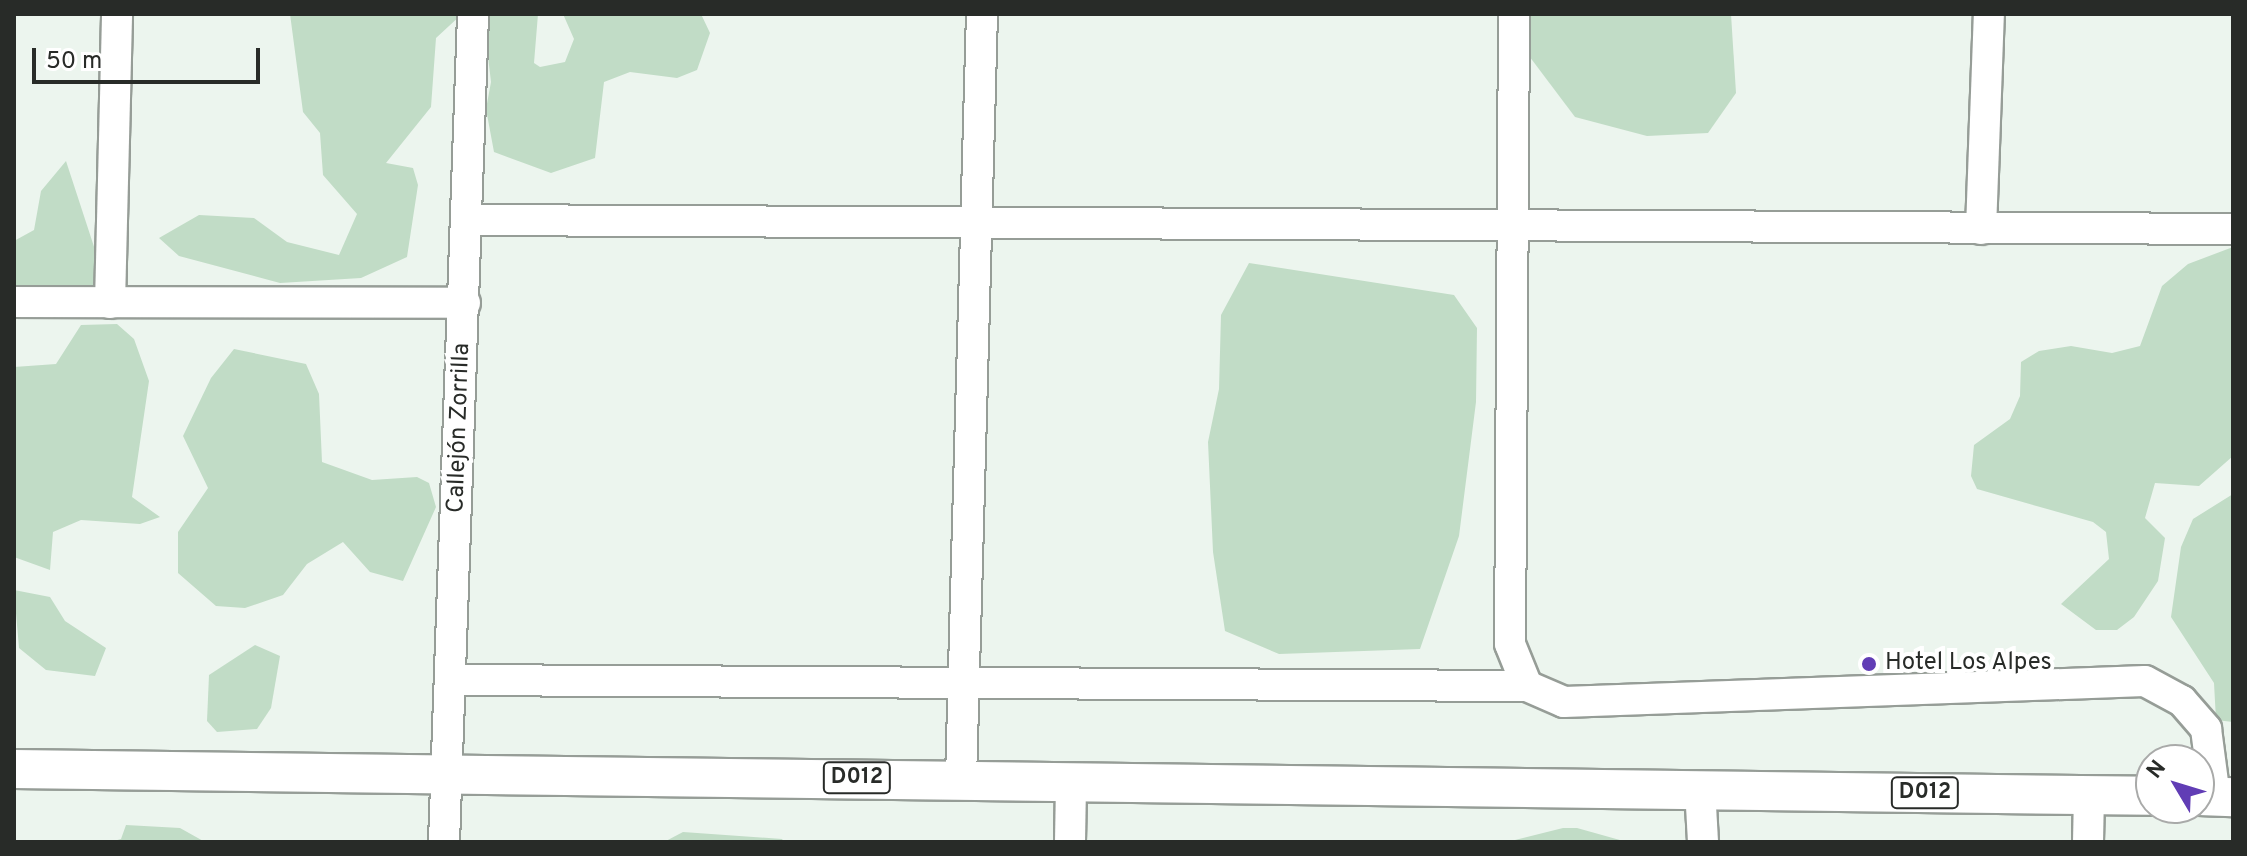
<!DOCTYPE html>
<meta charset="utf-8">
<style>
body{margin:0}
#map{position:relative;width:2247px;height:856px;overflow:hidden;background:#ecf5ee;font-family:Overpass,sans-serif}
div>[style]{position:absolute}
.green>*{inset:0;background:#c1dcc6}
.roads{filter:drop-shadow(2px 0 #969d97) drop-shadow(-2px 0 #969d97) drop-shadow(0 2px #969d97) drop-shadow(0 -2px #969d97)}
.minor>*{height:30px;margin:-15px;padding:0 15px;transform-origin:15px;border-radius:15px;background:#fff}
.major>*{height:38px;margin:-19px;padding:0 19px;transform-origin:19px;border-radius:19px;background:#fff}
.dots>*{width:22px;height:22px;translate:-50% -50%;box-sizing:border-box;border:4px solid #fff;border-radius:50%}
span{translate:-50% -50%;white-space:nowrap;text-align:center;line-height:1.15;-webkit-text-stroke:8px #fff;paint-order:stroke}
.shield-label span{padding:2px 6px;background:#fff;border:2px solid;border-radius:6px;-webkit-text-stroke-width:0}
.shield-label{font-size:22px;color:#282b28;font-weight:700}
.street-label{font-size:24px;color:#282b28}
.poi-label{font-size:24px;color:#282b28}
.left{translate:0 -50%;text-align:left}
.frame{position:absolute;inset:0;border:16px solid #282b28;pointer-events:none}
.north{position:absolute;left:2135px;top:744px;width:80px;height:80px;box-sizing:border-box;background:#fff;border:2px solid #a9aaa9;border-radius:50%;rotate:308deg;font-size:22px;font-weight:700;line-height:32px;text-align:center;color:#282b28}
.north::after{content:'';display:block;margin:auto;width:28px;height:36px;background:#613db5;clip-path:polygon(50% 0,100% 100%,50% 72%,0 100%)}
.scale{position:absolute;left:32px;top:48px;width:228px;height:36px;box-sizing:border-box;border:4px solid #282b28;border-top:0;padding-left:10px;font-size:24px;line-height:28px;white-space:nowrap;color:#282b28;-webkit-text-stroke:6px #fff;paint-order:stroke}
</style>
<div id="map">
<div class="green">
<i style="clip-path:polygon(290px 14px,462px 14px,436px 38px,431px 107px,386px 163px,413px 168px,418px 185px,407px 257px,361px 278px,280px 283px,179px 256px,159px 238px,199px 215px,254px 218px,287px 242px,339px 255px,357px 214px,323px 175px,320px 133px,303px 112px)"></i>
<i style="clip-path:polygon(483px 14px,538px 14px,534px 63px,540px 67px,565px 62px,574px 39px,563px 14px,701px 14px,710px 33px,697px 70px,677px 78px,630px 72px,604px 82px,595px 158px,551px 173px,494px 152px,486px 109px,491px 82px)"></i>
<i style="clip-path:polygon(1518px 14px,1731px 14px,1736px 93px,1708px 133px,1647px 136px,1575px 117px,1523px 48px)"></i>
<i style="clip-path:polygon(66px 161px,99px 262px,99px 289px,14px 307px,14px 241px,34px 230px,41px 191px)"></i>
<i style="clip-path:polygon(2233px 247px,2233px 456px,2199px 486px,2155px 483px,2145px 518px,2165px 538px,2158px 581px,2134px 617px,2117px 630px,2096px 630px,2061px 604px,2109px 559px,2106px 532px,2093px 522px,1977px 489px,1971px 476px,1974px 445px,2010px 419px,2020px 396px,2021px 362px,2039px 351px,2071px 346px,2112px 353px,2140px 346px,2162px 286px,2188px 264px)"></i>
<i style="clip-path:polygon(1249px 263px,1454px 295px,1477px 328px,1476px 402px,1459px 536px,1420px 649px,1279px 654px,1225px 631px,1213px 552px,1208px 442px,1219px 389px,1221px 315px)"></i>
<i style="clip-path:polygon(117px 324px,134px 339px,149px 381px,132px 497px,160px 517px,140px 524px,81px 520px,53px 532px,50px 570px,14px 557px,14px 367px,56px 364px,81px 325px)"></i>
<i style="clip-path:polygon(234px 349px,306px 364px,319px 394px,322px 462px,372px 480px,417px 477px,429px 483px,436px 507px,403px 581px,370px 572px,343px 542px,307px 564px,283px 595px,245px 608px,216px 606px,178px 573px,178px 532px,208px 488px,183px 436px,211px 378px)"></i>
<i style="clip-path:polygon(2233px 494px,2233px 722px,2216px 720px,2214px 683px,2171px 617px,2181px 547px,2193px 519px)"></i>
<i style="clip-path:polygon(14px 590px,50px 597px,65px 621px,106px 648px,95px 676px,46px 670px,19px 648px)"></i>
<i style="clip-path:polygon(255px 645px,280px 656px,271px 708px,257px 729px,217px 732px,207px 721px,209px 675px)"></i>
<i style="clip-path:polygon(126px 825px,180px 828px,205px 842px,110px 842px,121px 839px)"></i>
<i style="clip-path:polygon(1563px 828px,1577px 828px,1627px 842px,1507px 842px)"></i>
<i style="clip-path:polygon(683px 832px,782px 839px,784px 842px,664px 842px)"></i>
</div>
<div class="roads">
<div class="minor">
<i style="left:1514px;top:14px;width:630px;rotate:90.36deg"></i>
<i style="left:1510px;top:644px;width:45px;rotate:68deg"></i>
<i style="left:1527px;top:686px;width:40px;rotate:23.4deg"></i>
<i style="left:1564px;top:702px;width:581px;rotate:-2.07deg"></i>
<i style="left:2145px;top:681px;width:42px;rotate:28.4deg"></i>
<i style="left:2182px;top:701px;width:37px;rotate:49deg"></i>
<i style="left:2206px;top:729px;width:69px;rotate:82.5deg"></i>
<i style="left:468px;top:220px;width:1765px;rotate:0.29deg"></i>
<i style="left:1981px;top:229px;width:215px;rotate:-87.9deg"></i>
<i style="left:14px;top:302px;width:451px;rotate:0.1deg"></i>
<i style="left:110px;top:303px;width:289px;rotate:-88.6deg"></i>
<i style="left:451px;top:680px;width:1076px;rotate:0.32deg"></i>
<i style="left:961px;top:779px;width:765px;rotate:-88.43deg"></i>
<i style="left:1700px;top:788px;width:54px;rotate:86.8deg"></i>
<i style="left:444px;top:842px;width:829px;rotate:-87.99deg"></i>
<i style="left:1070px;top:842px;width:60px;rotate:-89deg"></i>
<i style="left:2088px;top:842px;width:46px;rotate:-88.8deg"></i>
</div>
<div class="major">
<i style="left:14px;top:769px;width:2137px;rotate:0.72deg"></i>
<i style="left:2199px;top:796px;width:34px;rotate:2deg"></i>
</div>
</div>
<div class="dots">
<i style="left:1869px;top:664px;background:#613db5"></i>
</div>
<div class="shield-label">
<span style="left:857px;top:778px">D012</span>
<span style="left:1925px;top:793px">D012</span>
</div>
<div class="street-label">
<span style="left:460px;top:428px;rotate:-88deg">Callejón Zorrilla</span>
</div>
<div class="poi-label">
<span class="left" style="left:1885px;top:664px">Hotel Los Alpes</span>
</div>
<div class="frame"></div>
<div class="north">N</div>
<div class="scale">50 m</div>
</div>
